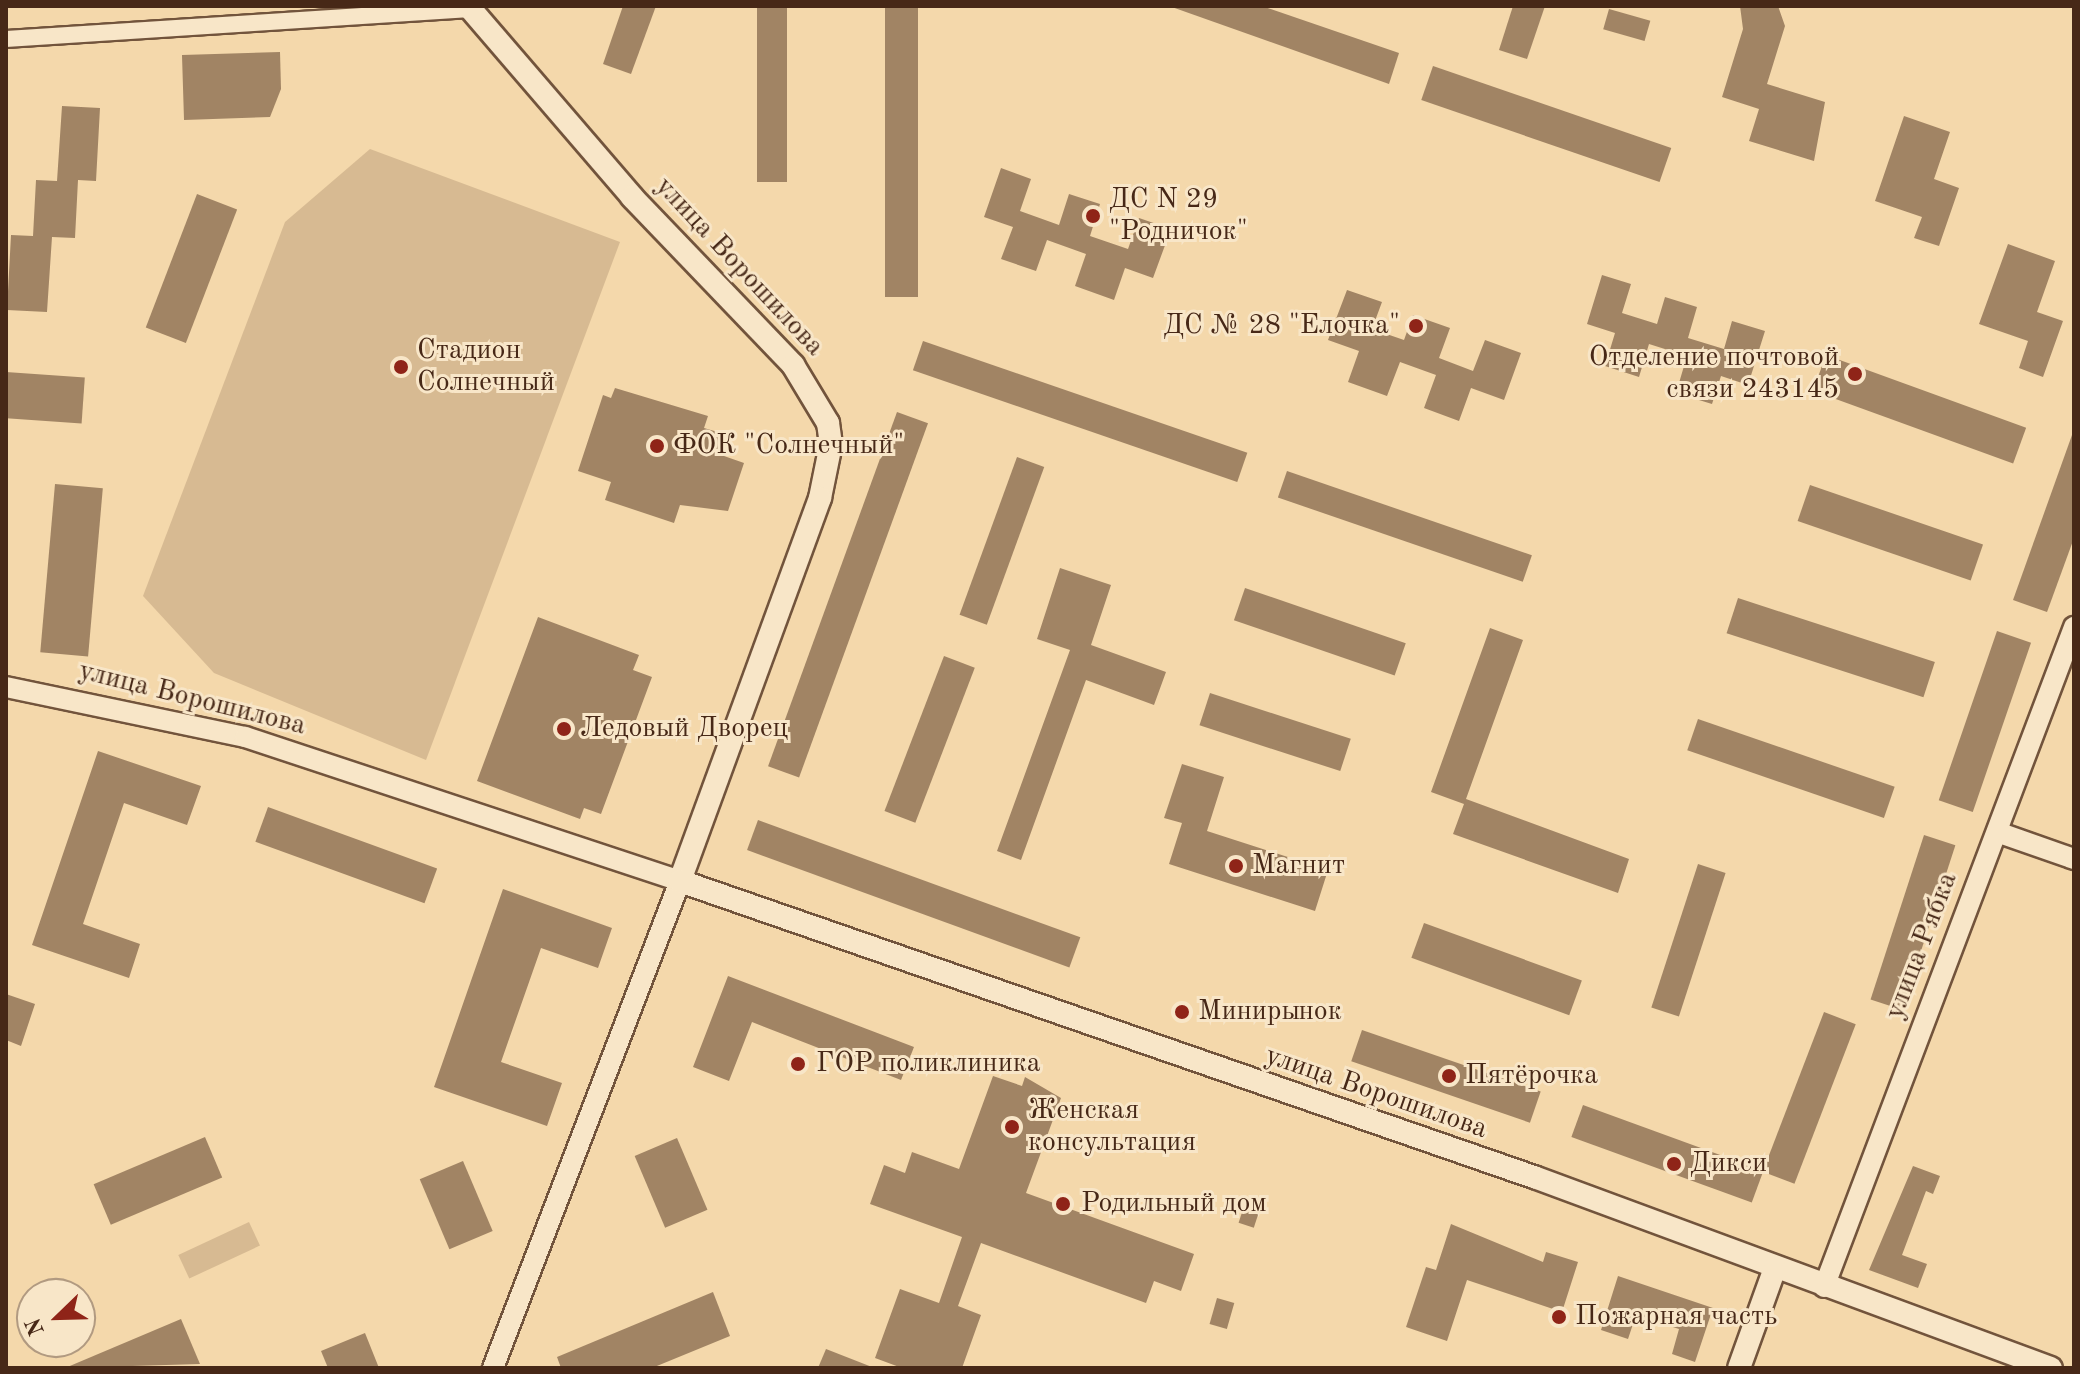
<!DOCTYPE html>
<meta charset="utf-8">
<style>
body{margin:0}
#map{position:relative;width:2080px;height:1374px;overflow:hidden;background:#f4d8ab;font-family:"Old Standard TT",serif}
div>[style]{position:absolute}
.green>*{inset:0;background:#d7ba92;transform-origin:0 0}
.building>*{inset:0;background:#a18464;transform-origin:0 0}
.roads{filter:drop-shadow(2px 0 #72543c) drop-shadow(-2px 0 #72543c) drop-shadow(0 2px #72543c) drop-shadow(0 -2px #72543c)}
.minor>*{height:16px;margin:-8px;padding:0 8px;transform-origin:8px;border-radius:8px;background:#f8e6c8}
.tertiary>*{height:20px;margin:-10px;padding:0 10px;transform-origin:10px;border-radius:10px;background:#f8e6c8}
.secondary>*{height:22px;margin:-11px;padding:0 11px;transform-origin:11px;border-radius:11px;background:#f8e6c8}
.dots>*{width:22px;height:22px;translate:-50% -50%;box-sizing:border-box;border:4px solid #f8e6c8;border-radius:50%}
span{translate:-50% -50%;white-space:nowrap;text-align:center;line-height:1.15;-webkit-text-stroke:6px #f8e6c8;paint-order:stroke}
.poi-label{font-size:28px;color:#472817}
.left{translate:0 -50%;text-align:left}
.right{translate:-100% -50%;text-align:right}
.street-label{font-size:28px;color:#472817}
.frame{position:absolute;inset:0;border:8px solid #472817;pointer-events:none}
.north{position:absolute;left:16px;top:1278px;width:80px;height:80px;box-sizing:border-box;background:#f8e6c8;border:2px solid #b19a81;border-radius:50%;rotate:247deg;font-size:22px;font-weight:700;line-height:32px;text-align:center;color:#472817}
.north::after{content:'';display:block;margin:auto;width:28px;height:36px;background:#8f2418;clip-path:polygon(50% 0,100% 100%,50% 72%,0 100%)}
</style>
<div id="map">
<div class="green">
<i style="clip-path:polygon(370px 149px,620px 242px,426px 760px,214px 673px,143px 596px,285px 222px)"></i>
<i style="left:249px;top:1222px;width:26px;height:78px;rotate:65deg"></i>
</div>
<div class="building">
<i style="clip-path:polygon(623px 6px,656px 6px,631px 74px,603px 64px)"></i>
<i style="left:757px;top:6px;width:30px;height:176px"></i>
<i style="left:885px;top:6px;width:33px;height:291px"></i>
<i style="clip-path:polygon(1169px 6px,1262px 6px,1399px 53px,1389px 84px)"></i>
<i style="clip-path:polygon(1513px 6px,1545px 6px,1527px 59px,1499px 50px)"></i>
<i style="clip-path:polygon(1740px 6px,1778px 6px,1785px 26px,1767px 84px,1825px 102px,1814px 161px,1749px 141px,1759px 109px,1722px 97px,1743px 29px)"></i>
<i style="left:1609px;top:9px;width:43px;height:21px;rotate:16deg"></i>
<i style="clip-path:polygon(280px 52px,281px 89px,270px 117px,184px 120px,182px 55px)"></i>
<i style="left:1433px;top:66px;width:252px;height:36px;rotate:19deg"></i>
<i style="clip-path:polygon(62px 106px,100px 108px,96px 181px,78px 180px,75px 238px,52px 237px,47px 312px,7px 310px,11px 235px,33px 236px,36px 180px,57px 181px)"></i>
<i style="clip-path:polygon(1904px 116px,1950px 132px,1934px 179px,1959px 188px,1939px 246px,1914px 238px,1922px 217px,1875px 201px)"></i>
<i style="clip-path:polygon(1001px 168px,1031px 179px,1020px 211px,1059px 225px,1069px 194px,1100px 204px,1090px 236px,1128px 249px,1139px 218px,1171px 229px,1153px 278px,1125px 268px,1114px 300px,1075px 286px,1086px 254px,1047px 240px,1036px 271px,1001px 259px,1013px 227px,984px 217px)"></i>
<i style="left:197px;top:194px;width:43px;height:143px;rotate:21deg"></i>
<i style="clip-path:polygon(2008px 244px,2055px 261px,2037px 312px,2063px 321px,2043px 377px,2019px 368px,2028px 341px,1979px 324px)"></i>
<i style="clip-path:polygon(1602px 275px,1631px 284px,1622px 313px,1657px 324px,1665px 297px,1697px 307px,1688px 338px,1724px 349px,1732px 321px,1765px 331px,1748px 385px,1721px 376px,1712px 404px,1676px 393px,1687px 356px,1649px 344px,1639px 377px,1605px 366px,1615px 333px,1587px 324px)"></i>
<i style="clip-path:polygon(1347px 290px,1382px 302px,1372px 329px,1404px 340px,1413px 315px,1450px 328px,1439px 358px,1473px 371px,1485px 340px,1521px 353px,1504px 400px,1471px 388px,1459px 421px,1424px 408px,1436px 375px,1400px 362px,1387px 396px,1348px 382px,1359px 351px,1328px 340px)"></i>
<i style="left:923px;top:341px;width:343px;height:31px;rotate:19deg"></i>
<i style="left:1826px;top:355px;width:213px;height:38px;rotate:20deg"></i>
<i style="left:6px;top:372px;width:79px;height:46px;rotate:4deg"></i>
<i style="clip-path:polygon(615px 388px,708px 416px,704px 428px,731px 436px,724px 456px,744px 463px,728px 511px,680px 505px,674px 523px,605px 500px,611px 482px,578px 471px,603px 395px,611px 398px)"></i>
<i style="left:897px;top:412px;width:33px;height:377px;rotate:20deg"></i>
<i style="clip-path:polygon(2072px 435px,2074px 538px,2047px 612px,2013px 600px)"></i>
<i style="left:1017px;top:457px;width:29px;height:168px;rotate:20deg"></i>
<i style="left:1287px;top:471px;width:259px;height:28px;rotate:19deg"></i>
<i style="left:55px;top:484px;width:48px;height:169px;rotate:5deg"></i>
<i style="left:1810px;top:485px;width:183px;height:38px;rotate:19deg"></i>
<i style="clip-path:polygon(1060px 568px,1111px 585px,1091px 645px,1166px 672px,1154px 705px,1086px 680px,1021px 860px,997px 851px,1070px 650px,1037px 639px)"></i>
<i style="left:1245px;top:588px;width:170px;height:34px;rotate:19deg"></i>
<i style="left:1738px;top:598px;width:207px;height:37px;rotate:18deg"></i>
<i style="clip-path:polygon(538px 617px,639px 655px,633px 670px,652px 677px,601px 814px,584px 808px,580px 819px,477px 781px)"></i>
<i style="clip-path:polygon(1490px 628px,1523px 640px,1466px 799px,1629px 859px,1618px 893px,1453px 834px,1464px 804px,1431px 792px)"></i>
<i style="left:1997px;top:631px;width:36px;height:179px;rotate:19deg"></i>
<i style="left:944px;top:656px;width:33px;height:166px;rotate:21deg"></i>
<i style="left:1210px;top:693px;width:148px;height:34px;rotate:18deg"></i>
<i style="left:1698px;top:719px;width:208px;height:33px;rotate:19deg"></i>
<i style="clip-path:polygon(98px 751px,201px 786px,187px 825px,124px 803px,83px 924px,140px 944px,129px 978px,32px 945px)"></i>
<i style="clip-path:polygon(1182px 764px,1224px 777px,1207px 831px,1328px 870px,1315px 911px,1169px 864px,1182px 823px,1164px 818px)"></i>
<i style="left:268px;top:807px;width:180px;height:37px;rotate:20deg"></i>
<i style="left:758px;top:820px;width:343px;height:32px;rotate:20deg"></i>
<i style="left:1924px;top:835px;width:33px;height:173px;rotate:18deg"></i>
<i style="left:1698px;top:864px;width:29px;height:151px;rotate:18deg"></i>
<i style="clip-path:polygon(503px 889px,612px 928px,598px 968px,541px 948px,501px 1062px,562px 1083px,547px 1126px,434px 1087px)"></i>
<i style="left:1424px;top:923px;width:168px;height:37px;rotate:20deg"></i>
<i style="clip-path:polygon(728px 976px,914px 1047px,901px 1080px,752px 1022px,729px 1081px,693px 1067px)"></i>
<i style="clip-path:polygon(6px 994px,35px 1004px,21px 1046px,6px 1040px)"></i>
<i style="left:1824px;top:1012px;width:34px;height:171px;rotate:21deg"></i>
<i style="left:1362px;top:1030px;width:189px;height:33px;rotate:19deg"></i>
<i style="clip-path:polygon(993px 1076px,1022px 1086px,1025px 1077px,1061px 1098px,1026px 1193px,1194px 1254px,1181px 1291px,1154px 1281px,1146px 1303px,981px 1243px,958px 1306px,981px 1315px,962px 1368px,902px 1368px,875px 1358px,900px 1289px,939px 1303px,962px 1237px,870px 1204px,884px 1165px,905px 1173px,912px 1152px,959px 1169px)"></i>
<i style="left:1583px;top:1105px;width:192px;height:34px;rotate:20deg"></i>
<i style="left:205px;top:1137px;width:44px;height:121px;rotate:67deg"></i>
<i style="left:677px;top:1138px;width:78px;height:46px;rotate:67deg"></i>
<i style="left:463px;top:1161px;width:76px;height:47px;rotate:67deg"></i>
<i style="clip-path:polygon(1913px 1166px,1940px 1176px,1933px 1194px,1926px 1191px,1902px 1255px,1927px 1264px,1918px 1288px,1869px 1270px)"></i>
<i style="left:1246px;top:1200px;width:16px;height:24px;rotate:18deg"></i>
<i style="clip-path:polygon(1451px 1224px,1543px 1262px,1546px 1252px,1578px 1262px,1562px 1312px,1467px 1280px,1447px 1341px,1406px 1327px,1426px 1267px,1436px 1270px)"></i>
<i style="clip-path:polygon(1618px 1276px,1713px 1308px,1695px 1362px,1672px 1354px,1679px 1329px,1636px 1315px,1628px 1339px,1601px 1330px)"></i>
<i style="clip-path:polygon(713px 1292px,730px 1336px,652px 1368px,561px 1368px,557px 1357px)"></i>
<i style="left:1217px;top:1298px;width:18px;height:27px;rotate:16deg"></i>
<i style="clip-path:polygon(181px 1319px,200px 1364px,65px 1368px)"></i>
<i style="clip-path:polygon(365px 1333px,379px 1368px,328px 1368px,321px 1351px)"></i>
<i style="clip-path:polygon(826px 1349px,872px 1367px,872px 1368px,818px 1368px)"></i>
</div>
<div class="roads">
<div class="minor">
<i style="left:6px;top:39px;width:465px;rotate:-3.7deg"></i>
</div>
<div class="tertiary">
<i style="left:6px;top:687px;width:244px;rotate:11.8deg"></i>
<i style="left:245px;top:737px;width:458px;rotate:18.3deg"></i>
<i style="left:680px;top:881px;width:522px;rotate:111.01deg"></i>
<i style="left:1997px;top:832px;width:82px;rotate:19.3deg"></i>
<i style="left:1824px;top:1287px;width:706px;rotate:-69.25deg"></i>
</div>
<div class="secondary">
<i style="left:468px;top:6px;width:252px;rotate:49.3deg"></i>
<i style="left:632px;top:197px;width:233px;rotate:46.2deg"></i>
<i style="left:793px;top:365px;width:68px;rotate:58.9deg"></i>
<i style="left:828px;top:423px;width:21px;rotate:82deg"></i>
<i style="left:831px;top:444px;width:55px;rotate:101.5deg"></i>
<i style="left:820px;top:498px;width:408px;rotate:110.1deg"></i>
<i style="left:680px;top:881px;width:904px;rotate:19.12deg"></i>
<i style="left:1534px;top:1177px;width:551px;rotate:20.28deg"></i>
<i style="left:1739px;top:1368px;width:106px;rotate:-70.2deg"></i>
</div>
</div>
<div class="dots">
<i style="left:1093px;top:216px;background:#8f2418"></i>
<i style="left:1416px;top:326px;background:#8f2418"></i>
<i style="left:401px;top:367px;background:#8f2418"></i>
<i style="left:1855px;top:374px;background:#8f2418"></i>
<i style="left:657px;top:446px;background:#8f2418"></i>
<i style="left:564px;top:729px;background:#8f2418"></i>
<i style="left:1236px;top:866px;background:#8f2418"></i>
<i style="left:1182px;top:1012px;background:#8f2418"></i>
<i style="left:798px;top:1064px;background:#8f2418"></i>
<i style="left:1449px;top:1076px;background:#8f2418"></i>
<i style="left:1012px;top:1127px;background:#8f2418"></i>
<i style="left:1674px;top:1164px;background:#8f2418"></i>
<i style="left:1063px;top:1204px;background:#8f2418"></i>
<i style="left:1559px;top:1317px;background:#8f2418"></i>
</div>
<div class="poi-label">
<span class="left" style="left:1109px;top:216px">ДС N 29<br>"Родничок"</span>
<span class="right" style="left:1400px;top:326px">ДС № 28 "Елочка"</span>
<span class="left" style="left:417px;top:367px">Стадион<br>Солнечный</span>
<span class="right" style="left:1839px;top:374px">Отделение почтовой<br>связи 243145</span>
<span class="left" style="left:673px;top:446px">ФОК "Солнечный"</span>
<span class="left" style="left:580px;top:729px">Ледовый Дворец</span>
<span class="left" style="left:1252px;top:866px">Магнит</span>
<span class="left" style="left:1198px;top:1012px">Минирынок</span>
<span class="left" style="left:816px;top:1064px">ГОР поликлиника</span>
<span class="left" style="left:1465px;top:1076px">Пятёрочка</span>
<span class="left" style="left:1028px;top:1127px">Женская<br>консультация</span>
<span class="left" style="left:1690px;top:1164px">Дикси</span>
<span class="left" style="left:1081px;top:1204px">Родильный дом</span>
<span class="left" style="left:1575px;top:1317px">Пожарная часть</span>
</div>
<div class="street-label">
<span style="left:739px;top:267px;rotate:47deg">улица Ворошилова</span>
<span style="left:192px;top:699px;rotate:14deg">улица Ворошилова</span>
<span style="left:1922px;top:946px;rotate:-69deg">улица Рябка</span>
<span style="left:1376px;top:1093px;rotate:19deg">улица Ворошилова</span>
</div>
<div class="frame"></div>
<div class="north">N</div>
</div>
